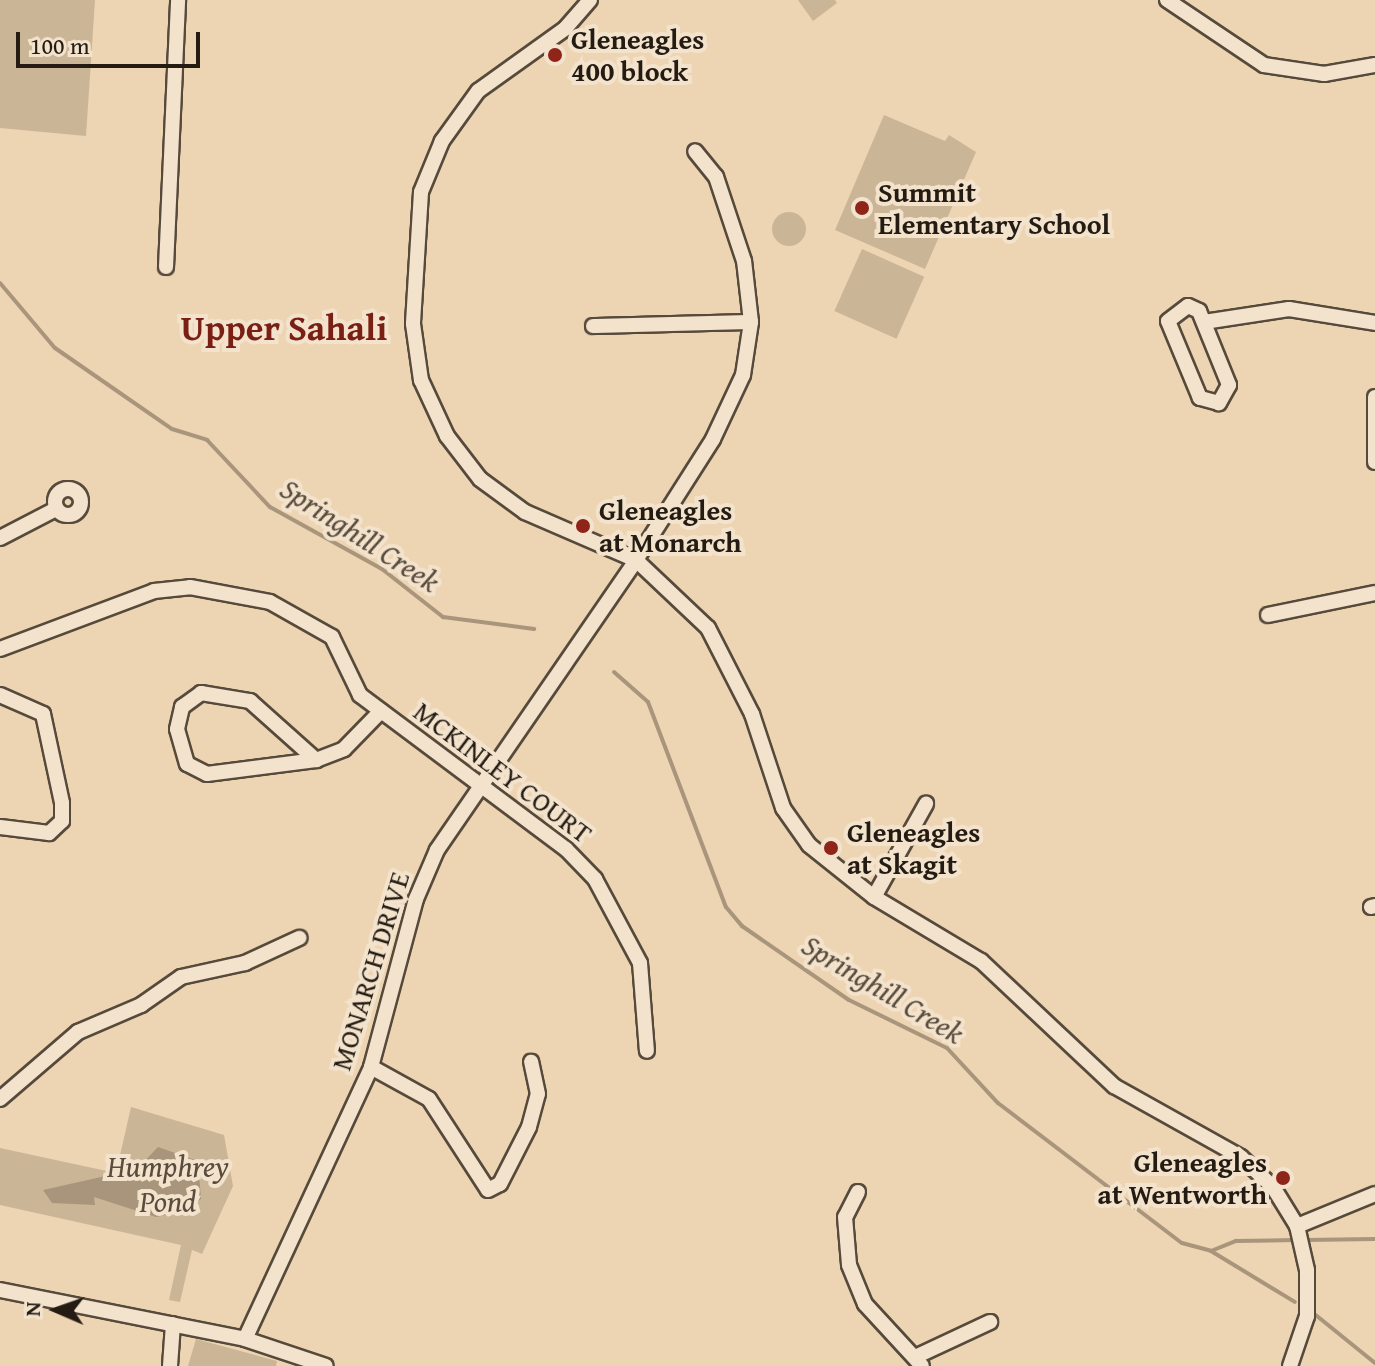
<!DOCTYPE html>
<style>
body{margin:0}
#map{position:relative;width:1375px;height:1366px;overflow:hidden;background:#edd4b2;font-family:"Gentium Book Plus",serif}
div>[style]{position:absolute}
.green>*{inset:0;background:#cbb597;transform-origin:0 0}
.round{border-radius:50%}
.water>*{inset:0;background:#a9957c}
.stream>*{height:4px;margin:-2px;padding:0 2px;transform-origin:2px;border-radius:2px;background:#a9957c}
.roads{filter:drop-shadow(2px 0 #564a3b) drop-shadow(-2px 0 #564a3b) drop-shadow(0 2px #564a3b) drop-shadow(0 -2px #564a3b)}
.street>*{height:14px;margin:-7px;padding:0 7px;transform-origin:7px;border-radius:7px;background:#f3e3cd}
.street>.ring{margin:-7px;padding:0;box-sizing:content-box;background:none;border:14px solid #f3e3cd;border-radius:50%}
.dots>*{width:22px;height:22px;translate:-50% -50%;box-sizing:border-box;border:4px solid #f3e3cd;border-radius:50%}
span{translate:-50% -50%;white-space:nowrap;text-align:center;line-height:1.15;-webkit-text-stroke:8px #f3e3cd;paint-order:stroke}
.poi-label{font-size:28px;color:#241c13;font-weight:700}
.left{translate:0 -50%;text-align:left}
.right{translate:-100% -50%;text-align:right}
.street-label{font-size:28px;color:#241c13}
.water-label{font-size:30px;color:#594c3d;font-style:italic}
.district-label{font-size:36px;color:#7a1f14;font-weight:700}
.north{position:absolute;left:16px;top:1270px;width:80px;height:80px;-webkit-text-stroke:6px #f3e3cd;paint-order:stroke;rotate:272deg;font-size:22px;font-weight:700;line-height:32px;text-align:center;color:#241c13}
.north::after{content:'';display:block;margin:auto;width:28px;height:36px;background:#241c13;clip-path:polygon(50% 0,100% 100%,50% 72%,0 100%)}
.scale{position:absolute;left:16px;top:32px;width:184px;height:36px;box-sizing:border-box;border:4px solid #241c13;border-top:0;padding-left:10px;font-size:24px;line-height:28px;white-space:nowrap;color:#241c13;-webkit-text-stroke:6px #f3e3cd;paint-order:stroke}
</style>
<div id="map">
<div class="green">
<i style="clip-path:polygon(0 0,95px 0,86px 136px,0 128px)"></i>
<i style="clip-path:polygon(798px 0,835px 0,837px 3px,813px 21px)"></i>
<i style="clip-path:polygon(884px 115px,945px 141px,949px 135px,976px 152px,925px 269px,835px 230px)"></i>
<i class="round" style="left:772px;top:212px;width:34px;height:34px"></i>
<i style="left:862px;top:249px;width:68px;height:68px;rotate:24deg"></i>
<i style="clip-path:polygon(131px 1107px,224px 1135px,233px 1186px,202px 1254px,192px 1250px,180px 1302px,169px 1300px,181px 1245px,0 1205px,0 1148px,116px 1173px)"></i>
<i style="clip-path:polygon(196px 1339px,277px 1361px,276px 1366px,188px 1366px)"></i>
</div>
<div class="water">
<i style="clip-path:polygon(158px 1147px,198px 1161px,201px 1199px,184px 1211px,156px 1217px,94px 1197px,95px 1205px,52px 1203px,43px 1190px,137px 1169px)"></i>
</div>
<div class="stream">
<i style="left:0;top:283px;width:85px;rotate:49.8deg"></i>
<i style="left:55px;top:348px;width:142px;rotate:34.7deg"></i>
<i style="left:172px;top:429px;width:37px;rotate:17deg"></i>
<i style="left:207px;top:440px;width:92px;rotate:46.8deg"></i>
<i style="left:270px;top:507px;width:128px;rotate:29deg"></i>
<i style="left:382px;top:569px;width:78px;rotate:38.2deg"></i>
<i style="left:443px;top:617px;width:92px;rotate:7.5deg"></i>
<i style="left:614px;top:672px;width:45px;rotate:41.4deg"></i>
<i style="left:648px;top:702px;width:219px;rotate:69.2deg"></i>
<i style="left:726px;top:907px;width:25px;rotate:50deg"></i>
<i style="left:742px;top:926px;width:130px;rotate:34.7deg"></i>
<i style="left:849px;top:1000px;width:109px;rotate:26.1deg"></i>
<i style="left:947px;top:1048px;width:75px;rotate:47.2deg"></i>
<i style="left:998px;top:1103px;width:231px;rotate:37.3deg"></i>
<i style="left:1182px;top:1243px;width:30px;rotate:15deg"></i>
<i style="left:1211px;top:1251px;width:27px;rotate:-22deg"></i>
<i style="left:1236px;top:1241px;width:61px;rotate:-0.9deg"></i>
<i style="left:1305px;top:1240px;width:70px;rotate:-0.8deg"></i>
<i style="left:1211px;top:1251px;width:98px;rotate:31.3deg"></i>
<i style="left:1312px;top:1312px;width:81px;rotate:39deg"></i>
</div>
<div class="roads">
<div class="street">
<i style="left:590px;top:0;width:37px;rotate:131deg"></i>
<i style="left:566px;top:28px;width:108px;rotate:144.4deg"></i>
<i style="left:478px;top:91px;width:62px;rotate:125.8deg"></i>
<i style="left:442px;top:141px;width:55px;rotate:112.4deg"></i>
<i style="left:421px;top:192px;width:132px;rotate:93.5deg"></i>
<i style="left:413px;top:324px;width:57px;rotate:81.9deg"></i>
<i style="left:421px;top:380px;width:62px;rotate:65.1deg"></i>
<i style="left:447px;top:436px;width:54px;rotate:52.5deg"></i>
<i style="left:480px;top:479px;width:56px;rotate:36.3deg"></i>
<i style="left:525px;top:512px;width:121px;rotate:23.4deg"></i>
<i style="left:636px;top:560px;width:99px;rotate:43.4deg"></i>
<i style="left:708px;top:628px;width:97px;rotate:62.9deg"></i>
<i style="left:752px;top:714px;width:99px;rotate:71.7deg"></i>
<i style="left:783px;top:808px;width:45px;rotate:54.9deg"></i>
<i style="left:809px;top:845px;width:83px;rotate:38.7deg"></i>
<i style="left:874px;top:897px;width:125px;rotate:30.9deg"></i>
<i style="left:981px;top:961px;width:183px;rotate:43.2deg"></i>
<i style="left:1114px;top:1086px;width:145px;rotate:29.2deg"></i>
<i style="left:1241px;top:1157px;width:44px;rotate:43.2deg"></i>
<i style="left:1273px;top:1187px;width:46px;rotate:58.4deg"></i>
<i style="left:1297px;top:1226px;width:45px;rotate:77.2deg"></i>
<i style="left:1307px;top:1270px;width:46px;rotate:90deg"></i>
<i style="left:1307px;top:1316px;width:53px;rotate:108.8deg"></i>
<i style="left:1167px;top:0;width:117px;rotate:33.8deg"></i>
<i style="left:1264px;top:65px;width:61px;rotate:8.5deg"></i>
<i style="left:1324px;top:74px;width:52px;rotate:-10deg"></i>
<i style="left:166px;top:267px;width:267px;rotate:-87.4deg"></i>
<i style="left:1188px;top:306px;width:12px;rotate:24deg"></i>
<i style="left:1199px;top:311px;width:80px;rotate:67.9deg"></i>
<i style="left:1229px;top:385px;width:21px;rotate:119deg"></i>
<i style="left:1219px;top:403px;width:20px;rotate:-165deg"></i>
<i style="left:1200px;top:398px;width:83px;rotate:-112.6deg"></i>
<i style="left:1168px;top:321px;width:25px;rotate:-37deg"></i>
<i style="left:1204px;top:322px;width:86px;rotate:-8.7deg"></i>
<i style="left:1289px;top:309px;width:87px;rotate:9.2deg"></i>
<i style="left:593px;top:326px;width:158px;rotate:-1.5deg"></i>
<i style="left:1375px;top:397px;width:65px;rotate:90deg"></i>
<i class="ring" style="left:55px;top:489px;width:12px;height:12px"></i>
<i style="left:0;top:538px;width:63px;rotate:-27.4deg"></i>
<i style="left:1268px;top:615px;width:109px;rotate:-11.6deg"></i>
<i style="left:0;top:649px;width:165px;rotate:-20.6deg"></i>
<i style="left:154px;top:591px;width:36px;rotate:-6deg"></i>
<i style="left:190px;top:587px;width:81px;rotate:10.6deg"></i>
<i style="left:270px;top:602px;width:71px;rotate:29.4deg"></i>
<i style="left:332px;top:637px;width:64px;rotate:64.2deg"></i>
<i style="left:360px;top:695px;width:257px;rotate:36.8deg"></i>
<i style="left:566px;top:849px;width:42px;rotate:46deg"></i>
<i style="left:595px;top:879px;width:95px;rotate:61.8deg"></i>
<i style="left:640px;top:963px;width:88px;rotate:85.5deg"></i>
<i style="left:0;top:695px;width:47px;rotate:23.8deg"></i>
<i style="left:43px;top:714px;width:91px;rotate:77.9deg"></i>
<i style="left:62px;top:803px;width:18px;rotate:90deg"></i>
<i style="left:62px;top:821px;width:18px;rotate:137deg"></i>
<i style="left:49px;top:833px;width:49px;rotate:-173deg"></i>
<i style="left:316px;top:760px;width:110px;rotate:172.7deg"></i>
<i style="left:207px;top:774px;width:22px;rotate:-153deg"></i>
<i style="left:187px;top:764px;width:36px;rotate:-106deg"></i>
<i style="left:177px;top:729px;width:23px;rotate:-77deg"></i>
<i style="left:182px;top:707px;width:24px;rotate:-36deg"></i>
<i style="left:201px;top:693px;width:50px;rotate:9.3deg"></i>
<i style="left:250px;top:701px;width:89px;rotate:41.8deg"></i>
<i style="left:316px;top:760px;width:30px;rotate:-21deg"></i>
<i style="left:344px;top:749px;width:53px;rotate:-45.8deg"></i>
<i style="left:874px;top:897px;width:107px;rotate:-60.8deg"></i>
<i style="left:1371px;top:907px;width:4px;rotate:-14deg"></i>
<i style="left:371px;top:1067px;width:66px;rotate:28.9deg"></i>
<i style="left:429px;top:1099px;width:108px;rotate:57deg"></i>
<i style="left:488px;top:1190px;width:13px;rotate:-27deg"></i>
<i style="left:500px;top:1184px;width:64px;rotate:-63deg"></i>
<i style="left:529px;top:1127px;width:34px;rotate:-75deg"></i>
<i style="left:538px;top:1094px;width:33px;rotate:-102deg"></i>
<i style="left:0;top:1099px;width:103px;rotate:-40.7deg"></i>
<i style="left:78px;top:1032px;width:69px;rotate:-23.2deg"></i>
<i style="left:141px;top:1005px;width:49px;rotate:-35deg"></i>
<i style="left:181px;top:977px;width:66px;rotate:-12.3deg"></i>
<i style="left:245px;top:963px;width:60px;rotate:-24.8deg"></i>
<i style="left:858px;top:1192px;width:28px;rotate:117deg"></i>
<i style="left:845px;top:1217px;width:48px;rotate:85.2deg"></i>
<i style="left:849px;top:1265px;width:42px;rotate:67.7deg"></i>
<i style="left:865px;top:1304px;width:84px;rotate:47.4deg"></i>
<i style="left:1297px;top:1226px;width:84px;rotate:-22.3deg"></i>
<i style="left:0;top:1290px;width:250px;rotate:11.3deg"></i>
<i style="left:245px;top:1339px;width:85px;rotate:18.4deg"></i>
<i style="left:245px;top:1339px;width:300px;rotate:-65.1deg"></i>
<i style="left:371px;top:1067px;width:174px;rotate:-75deg"></i>
<i style="left:416px;top:899px;width:53px;rotate:-66.8deg"></i>
<i style="left:437px;top:850px;width:352px;rotate:-55.5deg"></i>
<i style="left:636px;top:560px;width:143px;rotate:-57.5deg"></i>
<i style="left:713px;top:439px;width:71px;rotate:-64.9deg"></i>
<i style="left:743px;top:375px;width:54px;rotate:-81.4deg"></i>
<i style="left:751px;top:322px;width:61px;rotate:-96.5deg"></i>
<i style="left:744px;top:261px;width:89px;rotate:-108.4deg"></i>
<i style="left:716px;top:177px;width:33px;rotate:-129deg"></i>
<i style="left:915px;top:1357px;width:83px;rotate:-25deg"></i>
<i style="left:170px;top:1366px;width:42px;rotate:-85.9deg"></i>
</div>
</div>
<div class="dots">
<i style="left:555px;top:55px;background:#8f2418"></i>
<i style="left:862px;top:208px;background:#8f2418"></i>
<i style="left:583px;top:526px;background:#8f2418"></i>
<i style="left:831px;top:848px;background:#8f2418"></i>
<i style="left:1283px;top:1178px;background:#8f2418"></i>
</div>
<div class="poi-label">
<span class="left" style="left:571px;top:55px">Gleneagles<br>400 block</span>
<span class="left" style="left:878px;top:208px">Summit<br>Elementary School</span>
<span class="left" style="left:599px;top:526px">Gleneagles<br>at Monarch</span>
<span class="left" style="left:847px;top:848px">Gleneagles<br>at Skagit</span>
<span class="right" style="left:1267px;top:1178px">Gleneagles<br>at Wentworth</span>
</div>
<div class="street-label">
<span style="left:503px;top:772px;rotate:37deg">MCKINLEY COURT</span>
<span style="left:370px;top:971px;rotate:-73deg">MONARCH DRIVE</span>
</div>
<div class="water-label">
<span style="left:360px;top:535px;rotate:33deg">Springhill Creek</span>
<span style="left:883px;top:989px;rotate:31deg">Springhill Creek</span>
<span style="left:168px;top:1183px">Humphrey<br>Pond</span>
</div>
<div class="district-label">
<span style="left:284px;top:327px">Upper Sahali</span>
</div>
<div class="north">N</div>
<div class="scale">100 m</div>
</div>
